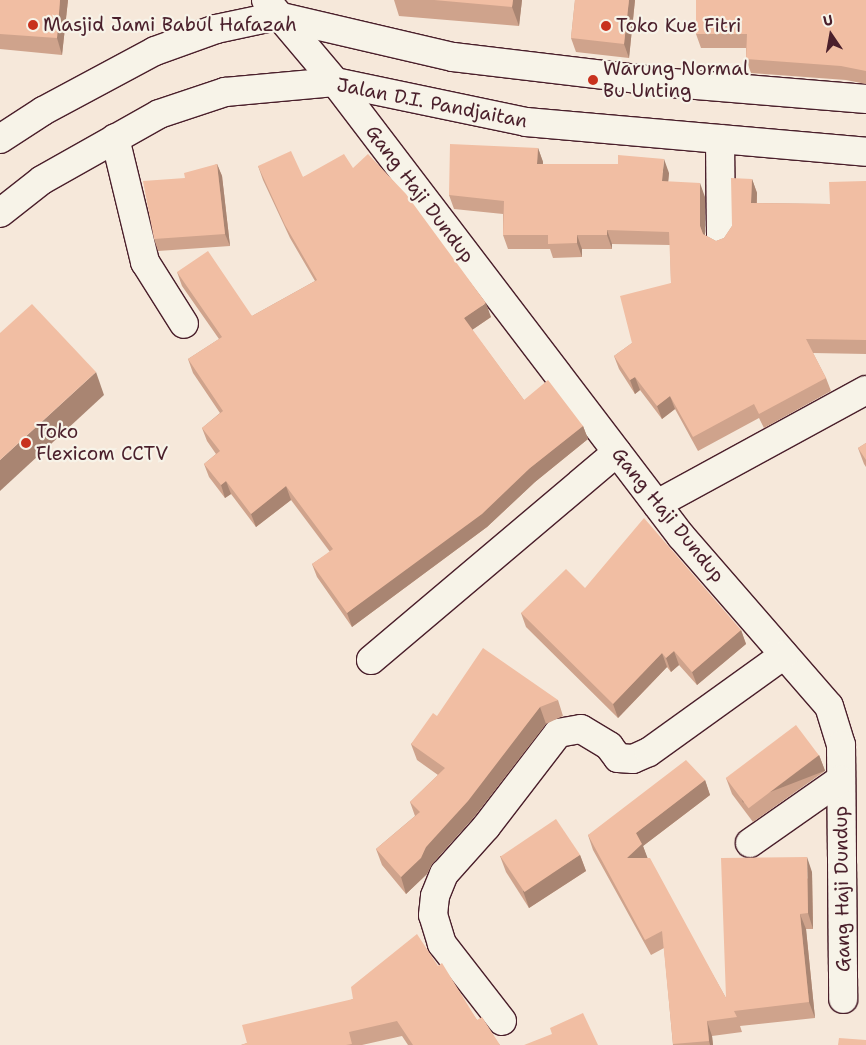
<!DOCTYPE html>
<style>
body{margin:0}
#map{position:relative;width:866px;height:1045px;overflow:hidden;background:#f6e8da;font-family:"Shantell Sans",sans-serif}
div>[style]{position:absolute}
.roads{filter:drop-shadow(1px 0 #4a1f2b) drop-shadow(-1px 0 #4a1f2b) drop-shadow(0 1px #4a1f2b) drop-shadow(0 -1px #4a1f2b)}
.minor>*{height:28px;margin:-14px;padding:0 14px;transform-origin:14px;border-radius:14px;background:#f7f3e8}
.primary>*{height:28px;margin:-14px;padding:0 14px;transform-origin:14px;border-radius:14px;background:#f7f3e8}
.trunk>*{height:28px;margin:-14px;padding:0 14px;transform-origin:14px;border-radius:14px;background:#f7f3e8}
.wall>*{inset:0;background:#cfa38c}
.shaded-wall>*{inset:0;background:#a98572;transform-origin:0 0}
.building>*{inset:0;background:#f1bea3;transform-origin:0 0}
.dots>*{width:14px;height:14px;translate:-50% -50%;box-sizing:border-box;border:2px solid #f7f3e8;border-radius:50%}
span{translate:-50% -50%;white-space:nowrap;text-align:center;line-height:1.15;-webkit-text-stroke:4.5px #f7f3e8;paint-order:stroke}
.poi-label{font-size:19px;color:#4a1f2b}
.left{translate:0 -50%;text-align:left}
.street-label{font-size:19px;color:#4a1f2b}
.north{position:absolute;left:806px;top:10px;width:50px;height:50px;-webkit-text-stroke:4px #f7f3e8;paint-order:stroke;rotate:348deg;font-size:14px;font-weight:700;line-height:20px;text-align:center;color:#4a1f2b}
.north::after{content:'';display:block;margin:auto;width:18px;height:22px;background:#4a1f2b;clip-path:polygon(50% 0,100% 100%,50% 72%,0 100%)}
</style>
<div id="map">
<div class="roads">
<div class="minor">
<i style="left:335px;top:82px;width:571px;rotate:52.69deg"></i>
<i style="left:681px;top:536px;width:225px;rotate:49deg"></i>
<i style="left:829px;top:706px;width:41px;rotate:72.9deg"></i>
<i style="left:841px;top:745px;width:254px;rotate:89.5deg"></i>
<i style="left:115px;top:138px;width:128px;rotate:76.4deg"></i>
<i style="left:145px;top:262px;width:73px;rotate:57.8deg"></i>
<i style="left:720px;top:139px;width:100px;rotate:89.4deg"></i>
<i style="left:657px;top:504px;width:238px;rotate:-28.6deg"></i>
<i style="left:371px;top:660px;width:322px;rotate:-40.2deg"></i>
<i style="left:750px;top:843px;width:110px;rotate:-35deg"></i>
<i style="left:502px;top:1021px;width:98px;rotate:-127.9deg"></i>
<i style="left:442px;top:944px;width:30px;rotate:-107deg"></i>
<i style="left:433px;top:915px;width:19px;rotate:-84deg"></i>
<i style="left:435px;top:896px;width:24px;rotate:-68deg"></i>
<i style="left:444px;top:874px;width:63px;rotate:-48.2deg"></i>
<i style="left:486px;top:827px;width:118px;rotate:-52.5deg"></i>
<i style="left:558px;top:733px;width:23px;rotate:-10deg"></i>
<i style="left:581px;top:729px;width:33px;rotate:31deg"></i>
<i style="left:609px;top:746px;width:15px;rotate:53deg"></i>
<i style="left:618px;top:758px;width:15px;rotate:4deg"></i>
<i style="left:633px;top:759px;width:17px;rotate:-24deg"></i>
<i style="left:649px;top:752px;width:166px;rotate:-35.7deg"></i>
</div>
<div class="primary">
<i style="left:0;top:139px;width:51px;rotate:-33.1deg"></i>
<i style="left:43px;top:111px;width:127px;rotate:-28.2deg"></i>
<i style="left:155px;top:51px;width:65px;rotate:-19.8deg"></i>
<i style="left:216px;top:29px;width:62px;rotate:-12deg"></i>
<i style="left:0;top:213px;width:53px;rotate:-38.2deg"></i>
<i style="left:42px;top:180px;width:134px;rotate:-29.4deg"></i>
<i style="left:159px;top:114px;width:70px;rotate:-18.4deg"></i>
<i style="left:225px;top:92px;width:110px;rotate:-5.2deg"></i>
</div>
<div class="trunk">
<i style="left:266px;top:0;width:107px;rotate:49.9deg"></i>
<i style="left:335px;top:82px;width:195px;rotate:11.8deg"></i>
<i style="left:526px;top:122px;width:341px;rotate:5deg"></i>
<i style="left:277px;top:16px;width:181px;rotate:13.1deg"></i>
<i style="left:453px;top:57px;width:221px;rotate:6.8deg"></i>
<i style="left:672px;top:83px;width:195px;rotate:4.7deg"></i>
</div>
</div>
<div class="wall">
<i style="clip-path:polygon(0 0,68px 0,62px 55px,0 49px)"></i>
<i style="clip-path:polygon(394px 0,522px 0,519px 26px,399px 16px)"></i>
<i style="clip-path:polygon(575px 0,635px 0,629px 58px,576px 52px,571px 38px)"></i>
<i style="clip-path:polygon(866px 0,866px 84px,846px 80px,751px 73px,746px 59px,746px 48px,701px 48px,696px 34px)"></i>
<i style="clip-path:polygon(538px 148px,543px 162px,543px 164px,669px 173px,668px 182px,705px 197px,705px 235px,716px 241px,724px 238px,732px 226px,752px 179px,757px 193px,757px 203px,830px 204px,866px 181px,866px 354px,813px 353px,826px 378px,831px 391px,764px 428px,759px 418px,698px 451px,675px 409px,662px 419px,640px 390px,635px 394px,619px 369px,614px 356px,632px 343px,671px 283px,670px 245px,612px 244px,612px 249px,582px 249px,582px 257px,553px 258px,550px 249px,508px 249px,503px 235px,503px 214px,454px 209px,449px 195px)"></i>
<i style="clip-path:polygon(217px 164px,222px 176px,230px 246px,158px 251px,154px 239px,185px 178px)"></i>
<i style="clip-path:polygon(258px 166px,303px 177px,353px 168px,491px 317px,472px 330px,524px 400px,583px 426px,588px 439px,535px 482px,487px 527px,352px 627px,317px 577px,312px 564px,330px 552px,291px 500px,256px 527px,231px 494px,225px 498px,209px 477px,204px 464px,216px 454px,207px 441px,202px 428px,220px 413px,193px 373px,188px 359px,219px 339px,182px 286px,177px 272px,252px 316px,315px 281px,290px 238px,263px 180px)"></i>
<i style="clip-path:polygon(866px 443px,866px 467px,864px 464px,858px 448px)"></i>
<i style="clip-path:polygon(585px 588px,741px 630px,746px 644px,697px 685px,679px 665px,671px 672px,667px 667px,618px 718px,526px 627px,521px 613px)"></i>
<i style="clip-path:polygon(558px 700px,563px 716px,546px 724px,474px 817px,432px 864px,427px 874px,406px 894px,382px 865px,376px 849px,415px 816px,410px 802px,438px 775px,417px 760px,411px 744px,437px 716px)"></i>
<i style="clip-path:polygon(819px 755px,825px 771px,753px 822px,732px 794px,726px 778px)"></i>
<i style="clip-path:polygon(705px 780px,710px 795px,643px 846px,647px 858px,726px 998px,812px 872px,813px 929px,806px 929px,815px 1018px,740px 1026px,742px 1032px,712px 1036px,713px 1045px,673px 1045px,664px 948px,651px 955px,593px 850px,588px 835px)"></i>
<i style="clip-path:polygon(580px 855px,586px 871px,529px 908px,506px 872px,500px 856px)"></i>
<i style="clip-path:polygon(438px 966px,477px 1020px,500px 1045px,408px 1045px,402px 1036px,362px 1045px,241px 1045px,247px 1043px,353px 999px)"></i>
</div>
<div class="shaded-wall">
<i style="clip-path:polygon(60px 0,68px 0,62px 55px,57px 38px)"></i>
<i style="clip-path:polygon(513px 0,522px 0,519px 26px,512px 7px)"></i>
<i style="clip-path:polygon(629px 0,635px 0,629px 58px,624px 44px)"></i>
<i style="clip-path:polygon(538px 148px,543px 162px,542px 178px,537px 164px)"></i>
<i style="clip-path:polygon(664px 159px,669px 173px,667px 195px,662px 181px)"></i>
<i style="clip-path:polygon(217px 164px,222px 176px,230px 246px,225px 234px)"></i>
<i style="clip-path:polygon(752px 179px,757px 193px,756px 216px,751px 203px)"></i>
<i style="clip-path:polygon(700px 183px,705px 197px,705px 240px,700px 226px)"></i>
<i style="clip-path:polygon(607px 230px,612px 244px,612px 249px,607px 235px)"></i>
<i style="clip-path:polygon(577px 235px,582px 249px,582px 257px,577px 243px)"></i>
<i style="clip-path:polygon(486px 303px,491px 317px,469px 332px,464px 318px)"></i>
<i style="clip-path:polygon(96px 372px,104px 395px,0 491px,0 460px)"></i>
<i style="clip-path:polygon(635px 377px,640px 390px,635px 394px,630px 380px)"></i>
<i style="clip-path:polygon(670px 396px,675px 409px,662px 419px,657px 406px)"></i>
<i style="clip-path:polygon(583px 426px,588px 439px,535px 482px,487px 527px,352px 627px,347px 613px)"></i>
<i style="clip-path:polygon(226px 481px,231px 494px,225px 498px,221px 485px)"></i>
<i style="clip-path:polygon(286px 486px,291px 500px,256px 527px,251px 514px)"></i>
<i style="clip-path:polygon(741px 630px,746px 644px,697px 685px,692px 672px)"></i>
<i style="clip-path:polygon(674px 651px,679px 665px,671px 672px,666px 658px)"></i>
<i style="clip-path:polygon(662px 653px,667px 667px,618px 718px,613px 704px)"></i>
<i style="clip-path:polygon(540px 707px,546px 724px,474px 817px,432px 864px,427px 874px,406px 894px,401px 877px,426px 847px)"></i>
<i style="left:819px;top:755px;width:17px;height:88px;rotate:69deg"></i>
<i style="clip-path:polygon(705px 780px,710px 795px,643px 846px,648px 859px,627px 858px,636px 833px)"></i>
<i style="clip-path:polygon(580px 855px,586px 871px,529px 908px,523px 891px)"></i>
<i style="clip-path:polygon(807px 857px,812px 872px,813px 929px,808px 913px)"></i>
<i style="clip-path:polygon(800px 914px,806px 929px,815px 1018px,809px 1002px)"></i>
<i style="clip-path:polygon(707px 1021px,712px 1036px,713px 1045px,710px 1045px,709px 1041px)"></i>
</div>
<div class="building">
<i style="clip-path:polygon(0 0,60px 0,57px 38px,0 34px)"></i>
<i style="clip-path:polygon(434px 0,513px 0,512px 7px)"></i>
<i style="clip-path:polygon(575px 0,629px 0,624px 44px,571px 38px)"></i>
<i style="clip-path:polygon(696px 0,866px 0,866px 71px,841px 66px,746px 59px,747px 34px,696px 34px)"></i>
<i style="clip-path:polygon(450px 144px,538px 148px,537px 164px,618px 164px,618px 155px,664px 159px,662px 181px,700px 183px,700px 226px,703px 234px,716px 241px,724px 238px,732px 226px,731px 178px,752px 179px,751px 203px,830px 204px,829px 182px,866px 181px,866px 340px,806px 339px,826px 378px,759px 414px,754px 404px,693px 437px,670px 396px,657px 406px,635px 377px,630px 380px,614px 356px,632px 343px,620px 296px,671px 283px,669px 232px,607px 230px,607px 235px,577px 235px,577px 243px,548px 244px,548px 235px,503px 235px,504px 201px,449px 195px)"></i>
<i style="clip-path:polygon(291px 151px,303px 177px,344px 154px,353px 168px,368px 154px,406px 194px,486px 303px,464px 318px,524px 400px,548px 380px,583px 426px,530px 468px,482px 514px,347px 613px,312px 564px,333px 549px,286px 486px,251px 514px,226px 481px,221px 485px,204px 464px,220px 451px,202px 428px,223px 411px,188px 359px,222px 337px,177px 272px,208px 251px,252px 316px,317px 280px,285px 225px,258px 166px)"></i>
<i style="clip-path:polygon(217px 164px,225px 234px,154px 239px,143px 181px,185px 178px,184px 173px)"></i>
<i style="clip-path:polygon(32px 304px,96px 372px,0 460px,0 333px)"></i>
<i style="clip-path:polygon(866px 443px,866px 460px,858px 448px)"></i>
<i style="clip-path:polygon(644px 518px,741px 630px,692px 672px,674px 651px,666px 658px,662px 653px,613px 704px,521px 613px,566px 569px,585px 588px)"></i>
<i style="clip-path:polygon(483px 648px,558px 700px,540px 707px,468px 801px,426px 847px,421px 858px,401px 877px,376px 849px,420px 812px,410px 802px,445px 768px,411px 744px,433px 713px,437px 716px)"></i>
<i style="left:796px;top:725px;width:38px;height:88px;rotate:53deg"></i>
<i style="clip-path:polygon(686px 760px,705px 780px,636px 833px,642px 844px,627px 858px,650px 858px,726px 998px,721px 858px,807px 857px,808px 913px,800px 914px,809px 1002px,734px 1011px,737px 1017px,707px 1021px,709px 1041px,673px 1044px,662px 931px,645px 940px,588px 835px)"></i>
<i style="left:556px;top:819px;width:43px;height:67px;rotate:56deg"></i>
<i style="clip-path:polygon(417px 934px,438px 966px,442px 963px,477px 1020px,482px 1017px,500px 1045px,413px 1045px,397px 1021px,349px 1032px,352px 1044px,346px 1045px,241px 1045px,247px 1043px,242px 1025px,353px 999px,351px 987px)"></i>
<i style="clip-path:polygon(583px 1013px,598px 1045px,524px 1045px,552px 1034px,550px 1028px)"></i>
<i style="clip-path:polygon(839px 1038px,866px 1040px,866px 1045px,838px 1045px)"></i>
</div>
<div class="dots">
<i style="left:33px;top:25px;background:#c8321e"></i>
<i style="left:606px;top:26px;background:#c8321e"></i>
<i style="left:593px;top:80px;background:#c8321e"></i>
<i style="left:26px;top:443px;background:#c8321e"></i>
</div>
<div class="poi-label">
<span class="left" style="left:43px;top:25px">Masjid Jami Babul Hafazah</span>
<span class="left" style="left:616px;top:26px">Toko Kue Fitri</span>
<span class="left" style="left:603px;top:80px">Warung Normal<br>Bu Unting</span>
<span class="left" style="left:36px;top:443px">Toko<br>Flexicom CCTV</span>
</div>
<div class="street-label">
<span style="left:432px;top:103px;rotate:11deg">Jalan D.I. Pandjaitan</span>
<span style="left:420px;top:194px;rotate:53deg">Gang Haji Dundup</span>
<span style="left:668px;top:515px;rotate:51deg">Gang Haji Dundup</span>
<span style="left:842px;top:889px;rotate:-91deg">Gang Haji Dundup</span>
</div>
<div class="north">U</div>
</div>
